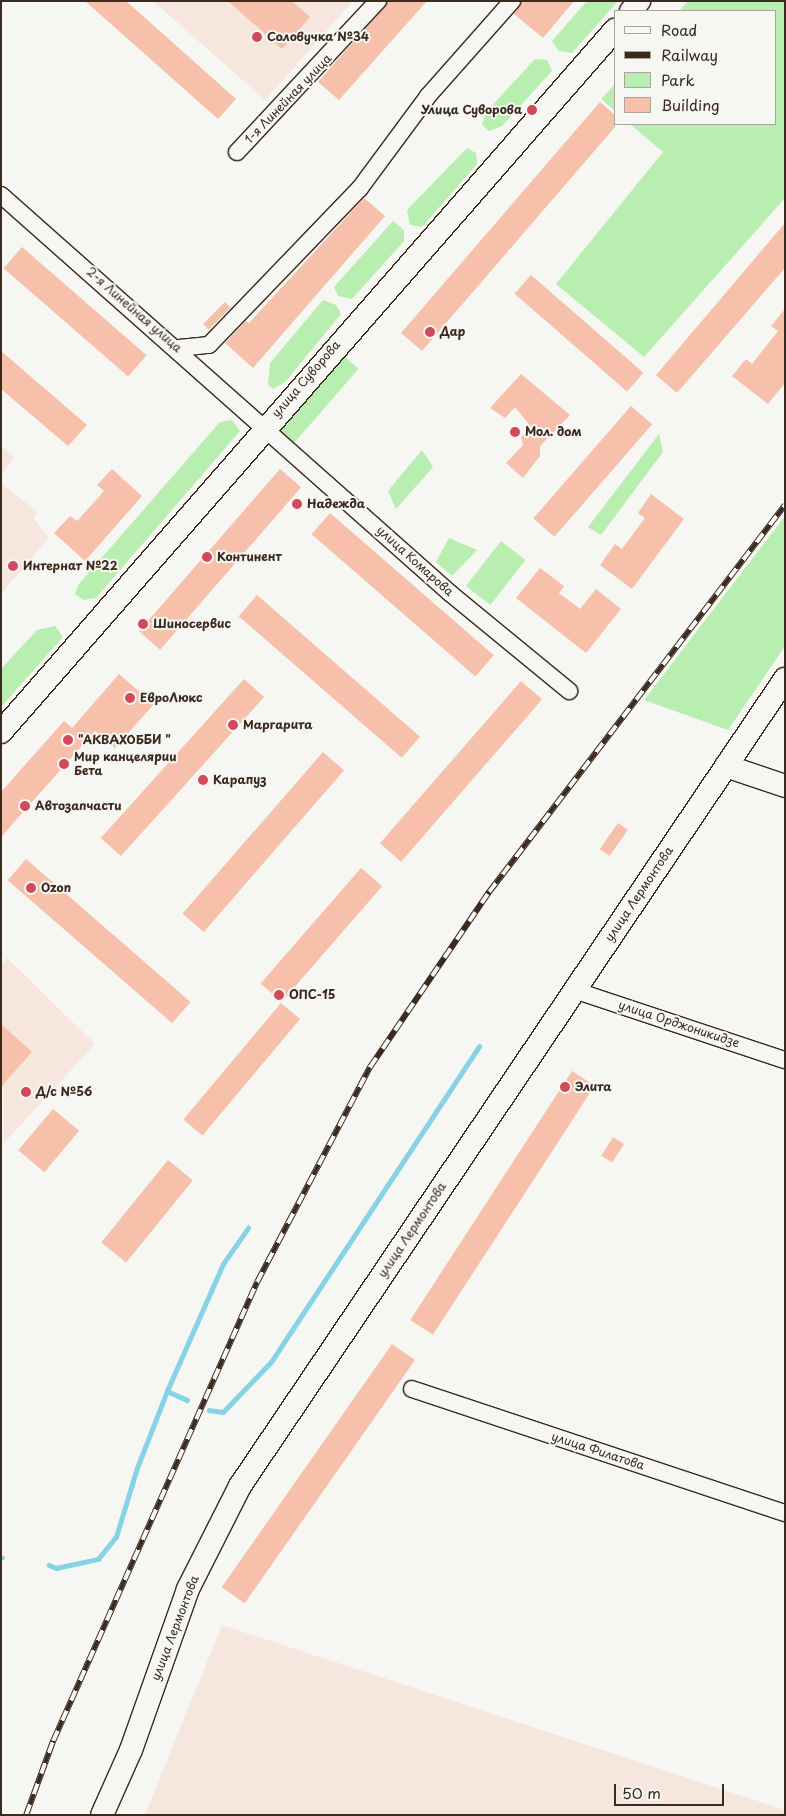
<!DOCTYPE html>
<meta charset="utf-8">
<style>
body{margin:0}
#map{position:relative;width:786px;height:1816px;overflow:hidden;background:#f6f6f2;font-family:"Playpen Sans",sans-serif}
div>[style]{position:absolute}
.built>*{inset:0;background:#f6e6dd}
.green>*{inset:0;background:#b8eeaf;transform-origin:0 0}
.stream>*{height:4.5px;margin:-2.25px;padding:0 2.25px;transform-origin:2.25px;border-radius:2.25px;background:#86d2e6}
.building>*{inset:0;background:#f7c0ab;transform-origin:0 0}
.roads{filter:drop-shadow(1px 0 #3b2a1e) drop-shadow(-1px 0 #3b2a1e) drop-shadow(0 1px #3b2a1e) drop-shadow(0 -1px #3b2a1e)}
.street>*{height:16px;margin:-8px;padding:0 8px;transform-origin:8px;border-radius:8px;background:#f6f6f2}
.secondary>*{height:22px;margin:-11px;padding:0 11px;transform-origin:11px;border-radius:11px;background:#f6f6f2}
.rail>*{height:5.5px;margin-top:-2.75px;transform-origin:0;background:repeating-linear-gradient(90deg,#f6f6f2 0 11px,#3b2a1e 0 22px);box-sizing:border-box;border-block:1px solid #3b2a1e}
.dots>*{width:14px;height:14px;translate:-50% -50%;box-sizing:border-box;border:2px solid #f6f6f2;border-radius:50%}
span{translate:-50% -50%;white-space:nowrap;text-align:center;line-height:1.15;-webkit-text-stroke:4px #f6f6f2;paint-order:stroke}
.poi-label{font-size:12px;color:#3b2a1e;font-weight:700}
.left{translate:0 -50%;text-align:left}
.right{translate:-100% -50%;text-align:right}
.street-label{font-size:12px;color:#3b2a1e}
.frame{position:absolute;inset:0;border:2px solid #3b2a1e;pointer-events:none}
.legend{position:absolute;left:614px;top:10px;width:162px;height:115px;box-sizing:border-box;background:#f6f6f2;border:1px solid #aba49d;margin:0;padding:6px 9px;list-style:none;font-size:15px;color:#3b2a1e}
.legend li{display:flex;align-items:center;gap:10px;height:25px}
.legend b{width:25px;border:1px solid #aba49d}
.scale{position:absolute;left:614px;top:1784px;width:110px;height:22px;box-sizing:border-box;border:2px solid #3b2a1e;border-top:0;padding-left:6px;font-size:15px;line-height:18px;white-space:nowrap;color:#3b2a1e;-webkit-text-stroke:4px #f6f6f2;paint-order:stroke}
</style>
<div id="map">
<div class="built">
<i style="clip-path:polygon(153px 1px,353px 1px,265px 100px)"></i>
<i style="clip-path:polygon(1px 446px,15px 457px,1px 476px)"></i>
<i style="clip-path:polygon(1px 483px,37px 512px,34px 519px,49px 538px,1px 594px)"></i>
<i style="clip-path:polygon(7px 958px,95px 1044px,4px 1143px,1px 965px)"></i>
<i style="clip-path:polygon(222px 1625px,785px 1810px,785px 1815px,145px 1815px)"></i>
</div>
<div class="green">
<i style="clip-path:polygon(587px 1px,618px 1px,572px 53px,559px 51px,552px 41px)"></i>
<i style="clip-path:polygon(688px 1px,785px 1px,785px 198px,644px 357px,556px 284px,663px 152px,630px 124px,775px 124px,775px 11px,679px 11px)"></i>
<i style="clip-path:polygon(535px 59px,547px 60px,552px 71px,502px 126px,489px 131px,482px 125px,486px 112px)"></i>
<i style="clip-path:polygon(615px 84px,615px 111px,601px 99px)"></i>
<i style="clip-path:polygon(467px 148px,476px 153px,477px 164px,422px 227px,410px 225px,407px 210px)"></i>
<i style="clip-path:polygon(393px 221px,404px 230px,404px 241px,352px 299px,338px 296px,334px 287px)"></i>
<i style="clip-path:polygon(323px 300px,336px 305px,341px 314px,285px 382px,273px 389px,268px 385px,270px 363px)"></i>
<i style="left:345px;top:357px;width:18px;height:98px;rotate:41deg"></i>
<i style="clip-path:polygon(232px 420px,240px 431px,96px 598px,84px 600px,75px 594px,78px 585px,220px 422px)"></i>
<i style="clip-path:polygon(659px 434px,663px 452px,601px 535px,588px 527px)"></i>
<i style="clip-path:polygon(422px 450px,433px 467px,396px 509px,388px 491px)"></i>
<i style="clip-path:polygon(785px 516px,785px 646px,728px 730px,644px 700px)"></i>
<i style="clip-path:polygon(449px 538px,477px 550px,452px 576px,436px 562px)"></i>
<i style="left:501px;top:541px;width:31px;height:57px;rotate:38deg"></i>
<i style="clip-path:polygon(55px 626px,63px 637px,1px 707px,1px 669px,37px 630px)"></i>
</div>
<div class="stream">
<i style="left:167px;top:1391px;width:22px;rotate:24deg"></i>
<i style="left:209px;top:1410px;width:14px;rotate:8deg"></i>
<i style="left:223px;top:1412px;width:69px;rotate:-46.2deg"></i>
<i style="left:271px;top:1362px;width:378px;rotate:-56.6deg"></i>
<i style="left:1px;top:1558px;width:2px"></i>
<i style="left:49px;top:1565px;width:8px;rotate:23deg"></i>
<i style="left:56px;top:1568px;width:43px;rotate:-12.1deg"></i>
<i style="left:98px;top:1559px;width:28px;rotate:-51deg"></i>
<i style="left:116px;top:1537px;width:72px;rotate:-73.1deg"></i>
<i style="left:137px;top:1468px;width:83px;rotate:-68.7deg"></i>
<i style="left:167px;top:1391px;width:139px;rotate:-66.2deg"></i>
<i style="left:223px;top:1264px;width:44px;rotate:-55.2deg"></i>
</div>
<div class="building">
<i style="clip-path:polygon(85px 1px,126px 1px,236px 99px,218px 119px)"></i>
<i style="clip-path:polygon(228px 1px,292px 1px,310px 17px,282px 49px)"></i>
<i style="clip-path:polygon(389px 1px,427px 1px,339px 100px,318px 82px)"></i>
<i style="clip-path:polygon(522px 1px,574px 1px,543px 38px,514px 14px)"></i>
<i style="clip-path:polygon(600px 102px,615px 115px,615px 127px,422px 351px,401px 333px)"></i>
<i style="clip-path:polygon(364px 198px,385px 216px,253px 368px,225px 343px,246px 321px,249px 323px)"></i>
<i style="clip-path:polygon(785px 223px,785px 268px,677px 393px,656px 375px)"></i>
<i style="left:22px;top:247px;width:165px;height:28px;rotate:41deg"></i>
<i style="left:531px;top:275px;width:149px;height:25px;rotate:41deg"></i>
<i style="left:225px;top:302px;width:8px;height:31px;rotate:45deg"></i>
<i style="clip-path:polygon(785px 309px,785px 383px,768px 404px,732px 376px,746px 359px,752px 364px,778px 331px,771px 326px)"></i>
<i style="clip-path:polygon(1px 351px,87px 425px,68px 446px,1px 389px)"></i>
<i style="clip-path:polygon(521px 374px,570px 415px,540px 446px,540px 456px,523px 478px,506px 463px,523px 445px,521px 437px,532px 428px,515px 407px,505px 418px,490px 408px)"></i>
<i style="left:631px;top:406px;width:28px;height:149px;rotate:41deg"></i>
<i style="clip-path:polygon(112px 469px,142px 496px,85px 561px,54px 533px,70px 516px,77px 521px,104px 491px,97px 485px)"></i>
<i style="left:280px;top:469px;width:28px;height:215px;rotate:41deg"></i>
<i style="clip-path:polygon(651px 494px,684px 519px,632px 589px,600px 565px,615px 544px,622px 549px,645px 518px,638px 513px)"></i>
<i style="left:330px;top:513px;width:217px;height:28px;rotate:41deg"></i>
<i style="clip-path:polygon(540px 568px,564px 586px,559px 593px,580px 609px,596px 589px,621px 609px,586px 653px,516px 598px)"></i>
<i style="left:257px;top:595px;width:216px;height:28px;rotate:41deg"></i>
<i style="clip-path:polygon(119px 674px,154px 704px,115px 748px,95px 731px,1px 837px,1px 792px,64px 721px,72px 728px)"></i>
<i style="left:244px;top:679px;width:27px;height:214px;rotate:42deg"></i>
<i style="left:521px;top:681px;width:28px;height:215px;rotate:41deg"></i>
<i style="left:323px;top:752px;width:28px;height:214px;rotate:41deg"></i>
<i style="left:618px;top:823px;width:12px;height:32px;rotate:35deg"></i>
<i style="left:26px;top:859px;width:218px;height:28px;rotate:41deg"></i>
<i style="left:361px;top:868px;width:28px;height:153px;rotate:41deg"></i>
<i style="left:281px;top:1003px;width:25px;height:152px;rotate:40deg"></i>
<i style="clip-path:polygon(1px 1024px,32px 1052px,1px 1087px)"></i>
<i style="left:572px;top:1071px;width:27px;height:297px;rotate:33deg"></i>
<i style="left:53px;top:1109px;width:34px;height:54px;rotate:40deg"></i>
<i style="left:613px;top:1137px;width:13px;height:22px;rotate:32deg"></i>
<i style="left:168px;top:1160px;width:32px;height:106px;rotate:39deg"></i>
<i style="left:392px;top:1344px;width:28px;height:297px;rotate:35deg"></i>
</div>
<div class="roads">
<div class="street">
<i style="left:237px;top:152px;width:207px;rotate:-47deg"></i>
<i style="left:1px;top:195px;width:601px;rotate:41.56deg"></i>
<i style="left:451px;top:594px;width:153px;rotate:39.4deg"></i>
<i style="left:179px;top:348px;width:30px;rotate:-6deg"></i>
<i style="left:209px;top:345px;width:218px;rotate:-46.1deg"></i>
<i style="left:360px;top:188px;width:114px;rotate:-53.5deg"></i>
<i style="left:428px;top:96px;width:127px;rotate:-48.5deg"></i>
<i style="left:574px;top:990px;width:222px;rotate:18.4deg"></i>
<i style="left:412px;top:1389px;width:393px;rotate:18.4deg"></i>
</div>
<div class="secondary">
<i style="left:631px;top:11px;width:13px;rotate:-51deg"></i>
<i style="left:1px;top:732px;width:933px;rotate:-48.83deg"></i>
<i style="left:726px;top:766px;width:62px;rotate:18.7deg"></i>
<i style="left:102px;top:1815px;width:71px;rotate:-66deg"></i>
<i style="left:131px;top:1750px;width:171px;rotate:-70.5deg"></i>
<i style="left:188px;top:1589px;width:115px;rotate:-63.2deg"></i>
<i style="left:240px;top:1486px;width:974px;rotate:-55.97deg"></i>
</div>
</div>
<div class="rail">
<i style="left:26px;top:1815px;width:79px;rotate:-70deg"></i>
<i style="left:53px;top:1741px;width:502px;rotate:-66.04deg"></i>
<i style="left:257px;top:1282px;width:243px;rotate:-62.3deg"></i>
<i style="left:370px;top:1067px;width:212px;rotate:-55.8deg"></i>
<i style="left:489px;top:892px;width:487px;rotate:-52.6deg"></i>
</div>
<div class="dots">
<i style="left:257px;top:37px;background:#d1495b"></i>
<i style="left:532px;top:110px;background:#d1495b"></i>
<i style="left:430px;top:332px;background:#d1495b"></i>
<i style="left:515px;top:432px;background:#d1495b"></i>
<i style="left:297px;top:504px;background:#d1495b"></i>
<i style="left:207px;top:557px;background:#d1495b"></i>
<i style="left:13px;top:566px;background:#d1495b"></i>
<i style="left:143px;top:624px;background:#d1495b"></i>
<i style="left:130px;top:698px;background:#d1495b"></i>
<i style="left:233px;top:725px;background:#d1495b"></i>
<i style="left:68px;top:740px;background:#d1495b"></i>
<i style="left:64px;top:764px;background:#d1495b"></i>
<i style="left:203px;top:780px;background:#d1495b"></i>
<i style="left:25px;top:806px;background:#d1495b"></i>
<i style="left:31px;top:888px;background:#d1495b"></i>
<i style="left:279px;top:995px;background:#d1495b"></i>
<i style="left:565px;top:1087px;background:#d1495b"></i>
<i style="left:26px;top:1092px;background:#d1495b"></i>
</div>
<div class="poi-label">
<span class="left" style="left:267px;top:37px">Соловучка №34</span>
<span class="right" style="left:522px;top:110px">Улица Суворова</span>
<span class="left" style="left:440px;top:332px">Дар</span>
<span class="left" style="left:525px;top:432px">Мол. дом</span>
<span class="left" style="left:307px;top:504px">Надежда</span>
<span class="left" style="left:217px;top:557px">Континент</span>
<span class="left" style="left:23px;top:566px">Интернат №22</span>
<span class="left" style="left:153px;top:624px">Шиносервис</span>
<span class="left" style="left:140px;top:698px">ЕвроЛюкс</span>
<span class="left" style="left:243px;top:725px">Маргарита</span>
<span class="left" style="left:78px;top:740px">"АКВАХОББИ "</span>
<span class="left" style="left:74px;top:764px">Мир канцелярии<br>Бета</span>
<span class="left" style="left:213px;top:780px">Карапуз</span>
<span class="left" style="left:35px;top:806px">Автозапчасти</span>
<span class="left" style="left:41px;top:888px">Ozon</span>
<span class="left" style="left:289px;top:995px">ОПС-15</span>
<span class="left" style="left:575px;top:1087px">Элита</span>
<span class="left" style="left:36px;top:1092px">Д/с №56</span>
</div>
<div class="street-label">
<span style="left:288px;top:99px;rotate:-46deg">1-я Линейная улица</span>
<span style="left:134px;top:310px;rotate:41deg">2-я Линейная улица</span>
<span style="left:306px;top:379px;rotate:-49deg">улица Суворова</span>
<span style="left:415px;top:561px;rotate:42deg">улица Комарова</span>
<span style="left:639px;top:894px;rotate:-56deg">улица Лермонтова</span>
<span style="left:679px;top:1024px;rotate:18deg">улица Орджоникидзе</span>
<span style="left:412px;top:1230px;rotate:-56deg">улица Лермонтова</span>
<span style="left:598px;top:1451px;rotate:18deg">улица Филатова</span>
<span style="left:175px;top:1628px;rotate:-69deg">улица Лермонтова</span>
</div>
<div class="frame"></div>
<ul class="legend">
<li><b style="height:6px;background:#f6f6f2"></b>Road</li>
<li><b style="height:6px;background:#3b2a1e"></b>Railway</li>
<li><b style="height:14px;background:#b8eeaf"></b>Park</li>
<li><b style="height:14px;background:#f7c0ab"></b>Building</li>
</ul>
<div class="scale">50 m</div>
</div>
